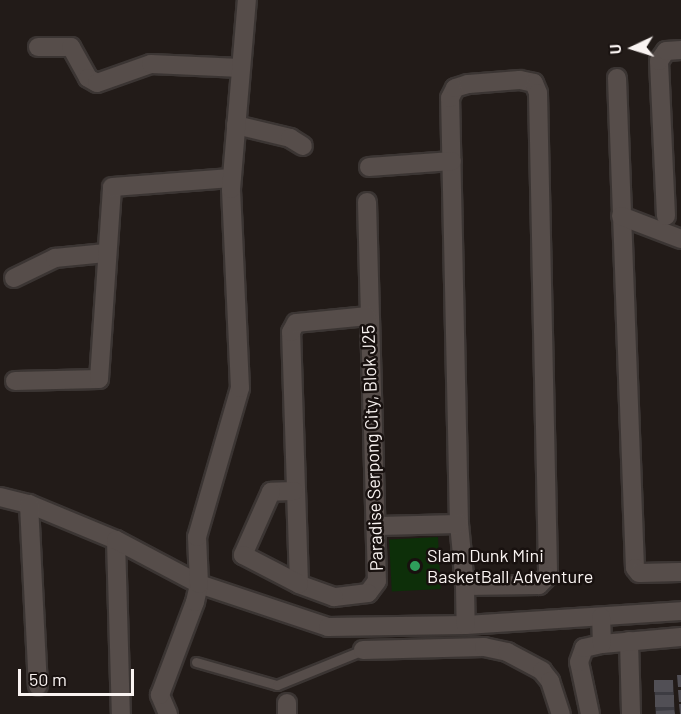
<!DOCTYPE html>
<style>
body{margin:0}
#map{position:relative;width:681px;height:714px;overflow:hidden;background:#221b18;font-family:Barlow,sans-serif}
div>[style]{position:absolute}
.green>*{inset:0;background:#0d2f09;transform-origin:0 0}
.roads{filter:drop-shadow(2px 0 #3b3533) drop-shadow(-2px 0 #3b3533) drop-shadow(0 2px #3b3533) drop-shadow(0 -2px #3b3533)}
.lane>*{height:9px;margin:-4.5px;padding:0 4.5px;transform-origin:4.5px;border-radius:4.5px;background:#564d4a}
.street>*{height:18px;margin:-9px;padding:0 9px;transform-origin:9px;border-radius:9px;background:#564d4a}
.wall>*{inset:0;background:#3d3c42;transform-origin:0 0}
.building>*{inset:0;background:#514f55;transform-origin:0 0}
.dots>*{width:16px;height:16px;translate:-50% -50%;box-sizing:border-box;border:3px solid #18110f;border-radius:50%}
span{translate:-50% -50%;white-space:nowrap;text-align:center;line-height:1.15;-webkit-text-stroke:5px #18110f;paint-order:stroke}
.street-label{font-size:18px;color:#f9f3f1}
.poi-label{font-size:18px;color:#f9f3f1}
.left{translate:0 -50%;text-align:left}
.north{position:absolute;left:603px;top:18px;width:60px;height:60px;-webkit-text-stroke:4px #18110f;paint-order:stroke;rotate:266deg;font-size:16px;font-weight:700;line-height:24px;text-align:center;color:#f9f3f1}
.north::after{content:'';display:block;margin:auto;width:21px;height:27px;background:#f9f3f1;clip-path:polygon(50% 0,100% 100%,50% 72%,0 100%)}
.scale{position:absolute;left:18px;top:669px;width:116px;height:27px;box-sizing:border-box;border:3px solid #f9f3f1;border-top:0;padding-left:8px;font-size:18px;line-height:21px;white-space:nowrap;color:#f9f3f1;-webkit-text-stroke:4px #18110f;paint-order:stroke}
</style>
<div id="map">
<div class="green">
<i style="left:438px;top:537px;width:52px;height:49px;rotate:87deg"></i>
</div>
<div class="roads">
<div class="lane">
<i style="left:196px;top:662px;width:84px;rotate:15.9deg"></i>
<i style="left:277px;top:685px;width:93px;rotate:-22.1deg"></i>
</div>
<div class="street">
<i style="left:38px;top:47px;width:33px"></i>
<i style="left:71px;top:47px;width:35px;rotate:61deg"></i>
<i style="left:88px;top:78px;width:10px;rotate:29deg"></i>
<i style="left:97px;top:83px;width:57px;rotate:-19.4deg"></i>
<i style="left:151px;top:64px;width:90px;rotate:2.5deg"></i>
<i style="left:617px;top:78px;width:490px;rotate:87.9deg"></i>
<i style="left:635px;top:568px;width:6px;rotate:51deg"></i>
<i style="left:639px;top:573px;width:42px;rotate:-1.4deg"></i>
<i style="left:520px;top:80px;width:14px;rotate:12deg"></i>
<i style="left:534px;top:83px;width:11px;rotate:68deg"></i>
<i style="left:538px;top:93px;width:483px;rotate:88.8deg"></i>
<i style="left:548px;top:576px;width:13px;rotate:135deg"></i>
<i style="left:539px;top:585px;width:74px;rotate:179.2deg"></i>
<i style="left:465px;top:586px;width:62px;rotate:-95.5deg"></i>
<i style="left:459px;top:524px;width:426px;rotate:-91.2deg"></i>
<i style="left:450px;top:98px;width:11px;rotate:-63deg"></i>
<i style="left:455px;top:88px;width:14px;rotate:-17deg"></i>
<i style="left:468px;top:84px;width:52px;rotate:-4.4deg"></i>
<i style="left:236px;top:125px;width:56px;rotate:13.5deg"></i>
<i style="left:290px;top:138px;width:15px;rotate:32deg"></i>
<i style="left:369px;top:167px;width:83px;rotate:-4.1deg"></i>
<i style="left:367px;top:202px;width:379px;rotate:88.5deg"></i>
<i style="left:377px;top:581px;width:15px;rotate:127deg"></i>
<i style="left:368px;top:593px;width:34px;rotate:173deg"></i>
<i style="left:334px;top:597px;width:37px;rotate:-160deg"></i>
<i style="left:299px;top:584px;width:252px;rotate:-91.8deg"></i>
<i style="left:291px;top:332px;width:10px;rotate:-61deg"></i>
<i style="left:296px;top:323px;width:71px;rotate:-5.6deg"></i>
<i style="left:621px;top:216px;width:64px;rotate:21deg"></i>
<i style="left:666px;top:216px;width:155px;rotate:-92.6deg"></i>
<i style="left:659px;top:61px;width:12px;rotate:-55deg"></i>
<i style="left:666px;top:51px;width:15px;rotate:-4deg"></i>
<i style="left:14px;top:278px;width:46px;rotate:-26deg"></i>
<i style="left:55px;top:258px;width:51px;rotate:-5.6deg"></i>
<i style="left:15px;top:381px;width:84px;rotate:-1.4deg"></i>
<i style="left:99px;top:379px;width:192px;rotate:-86.1deg"></i>
<i style="left:112px;top:187px;width:120px;rotate:-4.3deg"></i>
<i style="left:294px;top:491px;width:23px;rotate:178deg"></i>
<i style="left:271px;top:492px;width:69px;rotate:114deg"></i>
<i style="left:243px;top:555px;width:63px;rotate:27.4deg"></i>
<i style="left:0;top:497px;width:30px;rotate:14deg"></i>
<i style="left:29px;top:504px;width:94px;rotate:22.5deg"></i>
<i style="left:116px;top:540px;width:174px;rotate:88.4deg"></i>
<i style="left:29px;top:504px;width:182px;rotate:87.2deg"></i>
<i style="left:378px;top:526px;width:81px;rotate:-1.4deg"></i>
<i style="left:116px;top:540px;width:94px;rotate:27.9deg"></i>
<i style="left:199px;top:584px;width:136px;rotate:18.4deg"></i>
<i style="left:328px;top:627px;width:138px;rotate:-0.8deg"></i>
<i style="left:466px;top:625px;width:215px;rotate:-3.7deg"></i>
<i style="left:465px;top:586px;width:39px;rotate:89deg"></i>
<i style="left:629px;top:641px;width:73px;rotate:88.4deg"></i>
<i style="left:602px;top:644px;width:79px;rotate:-5.1deg"></i>
<i style="left:363px;top:650px;width:121px;rotate:-1.4deg"></i>
<i style="left:484px;top:647px;width:24px;rotate:12deg"></i>
<i style="left:507px;top:652px;width:40px;rotate:28deg"></i>
<i style="left:542px;top:671px;width:13px;rotate:51deg"></i>
<i style="left:550px;top:681px;width:35px;rotate:72deg"></i>
<i style="left:168px;top:714px;width:21px;rotate:-113deg"></i>
<i style="left:160px;top:695px;width:99px;rotate:-69.4deg"></i>
<i style="left:195px;top:602px;width:18px;rotate:-77deg"></i>
<i style="left:199px;top:584px;width:47px;rotate:-92.4deg"></i>
<i style="left:197px;top:537px;width:155px;rotate:-73.9deg"></i>
<i style="left:240px;top:388px;width:199px;rotate:-92.6deg"></i>
<i style="left:231px;top:189px;width:190px;rotate:-85.2deg"></i>
<i style="left:287px;top:714px;width:11px;rotate:-90deg"></i>
<i style="left:590px;top:714px;width:53px;rotate:-101.9deg"></i>
<i style="left:579px;top:662px;width:15px;rotate:-70deg"></i>
<i style="left:584px;top:648px;width:18px;rotate:-13deg"></i>
<i style="left:602px;top:644px;width:27px;rotate:-92deg"></i>
</div>
</div>
<div class="wall">
<i style="left:673px;top:680px;width:34px;height:19px;rotate:87deg"></i>
</div>
<div class="building">
<i style="clip-path:polygon(677px 675px,681px 675px,681px 687px,678px 687px)"></i>
<i style="left:673px;top:680px;width:12px;height:19px;rotate:90deg"></i>
<i style="clip-path:polygon(678px 690px,681px 690px,681px 702px,679px 702px)"></i>
<i style="left:674px;top:695px;width:12px;height:19px;rotate:90deg"></i>
<i style="clip-path:polygon(679px 704px,681px 704px,681px 714px,680px 714px)"></i>
<i style="clip-path:polygon(674px 710px,675px 714px,656px 714px,656px 711px)"></i>
</div>
<div class="dots">
<i style="left:415px;top:566px;background:#2e9e5b"></i>
</div>
<div class="street-label">
<span style="left:372px;top:448px;rotate:-92deg">Paradise Serpong City, Blok J25</span>
</div>
<div class="poi-label">
<span class="left" style="left:427px;top:566px">Slam Dunk Mini<br>BasketBall Adventure</span>
</div>
<div class="north">U</div>
<div class="scale">50 m</div>
</div>
